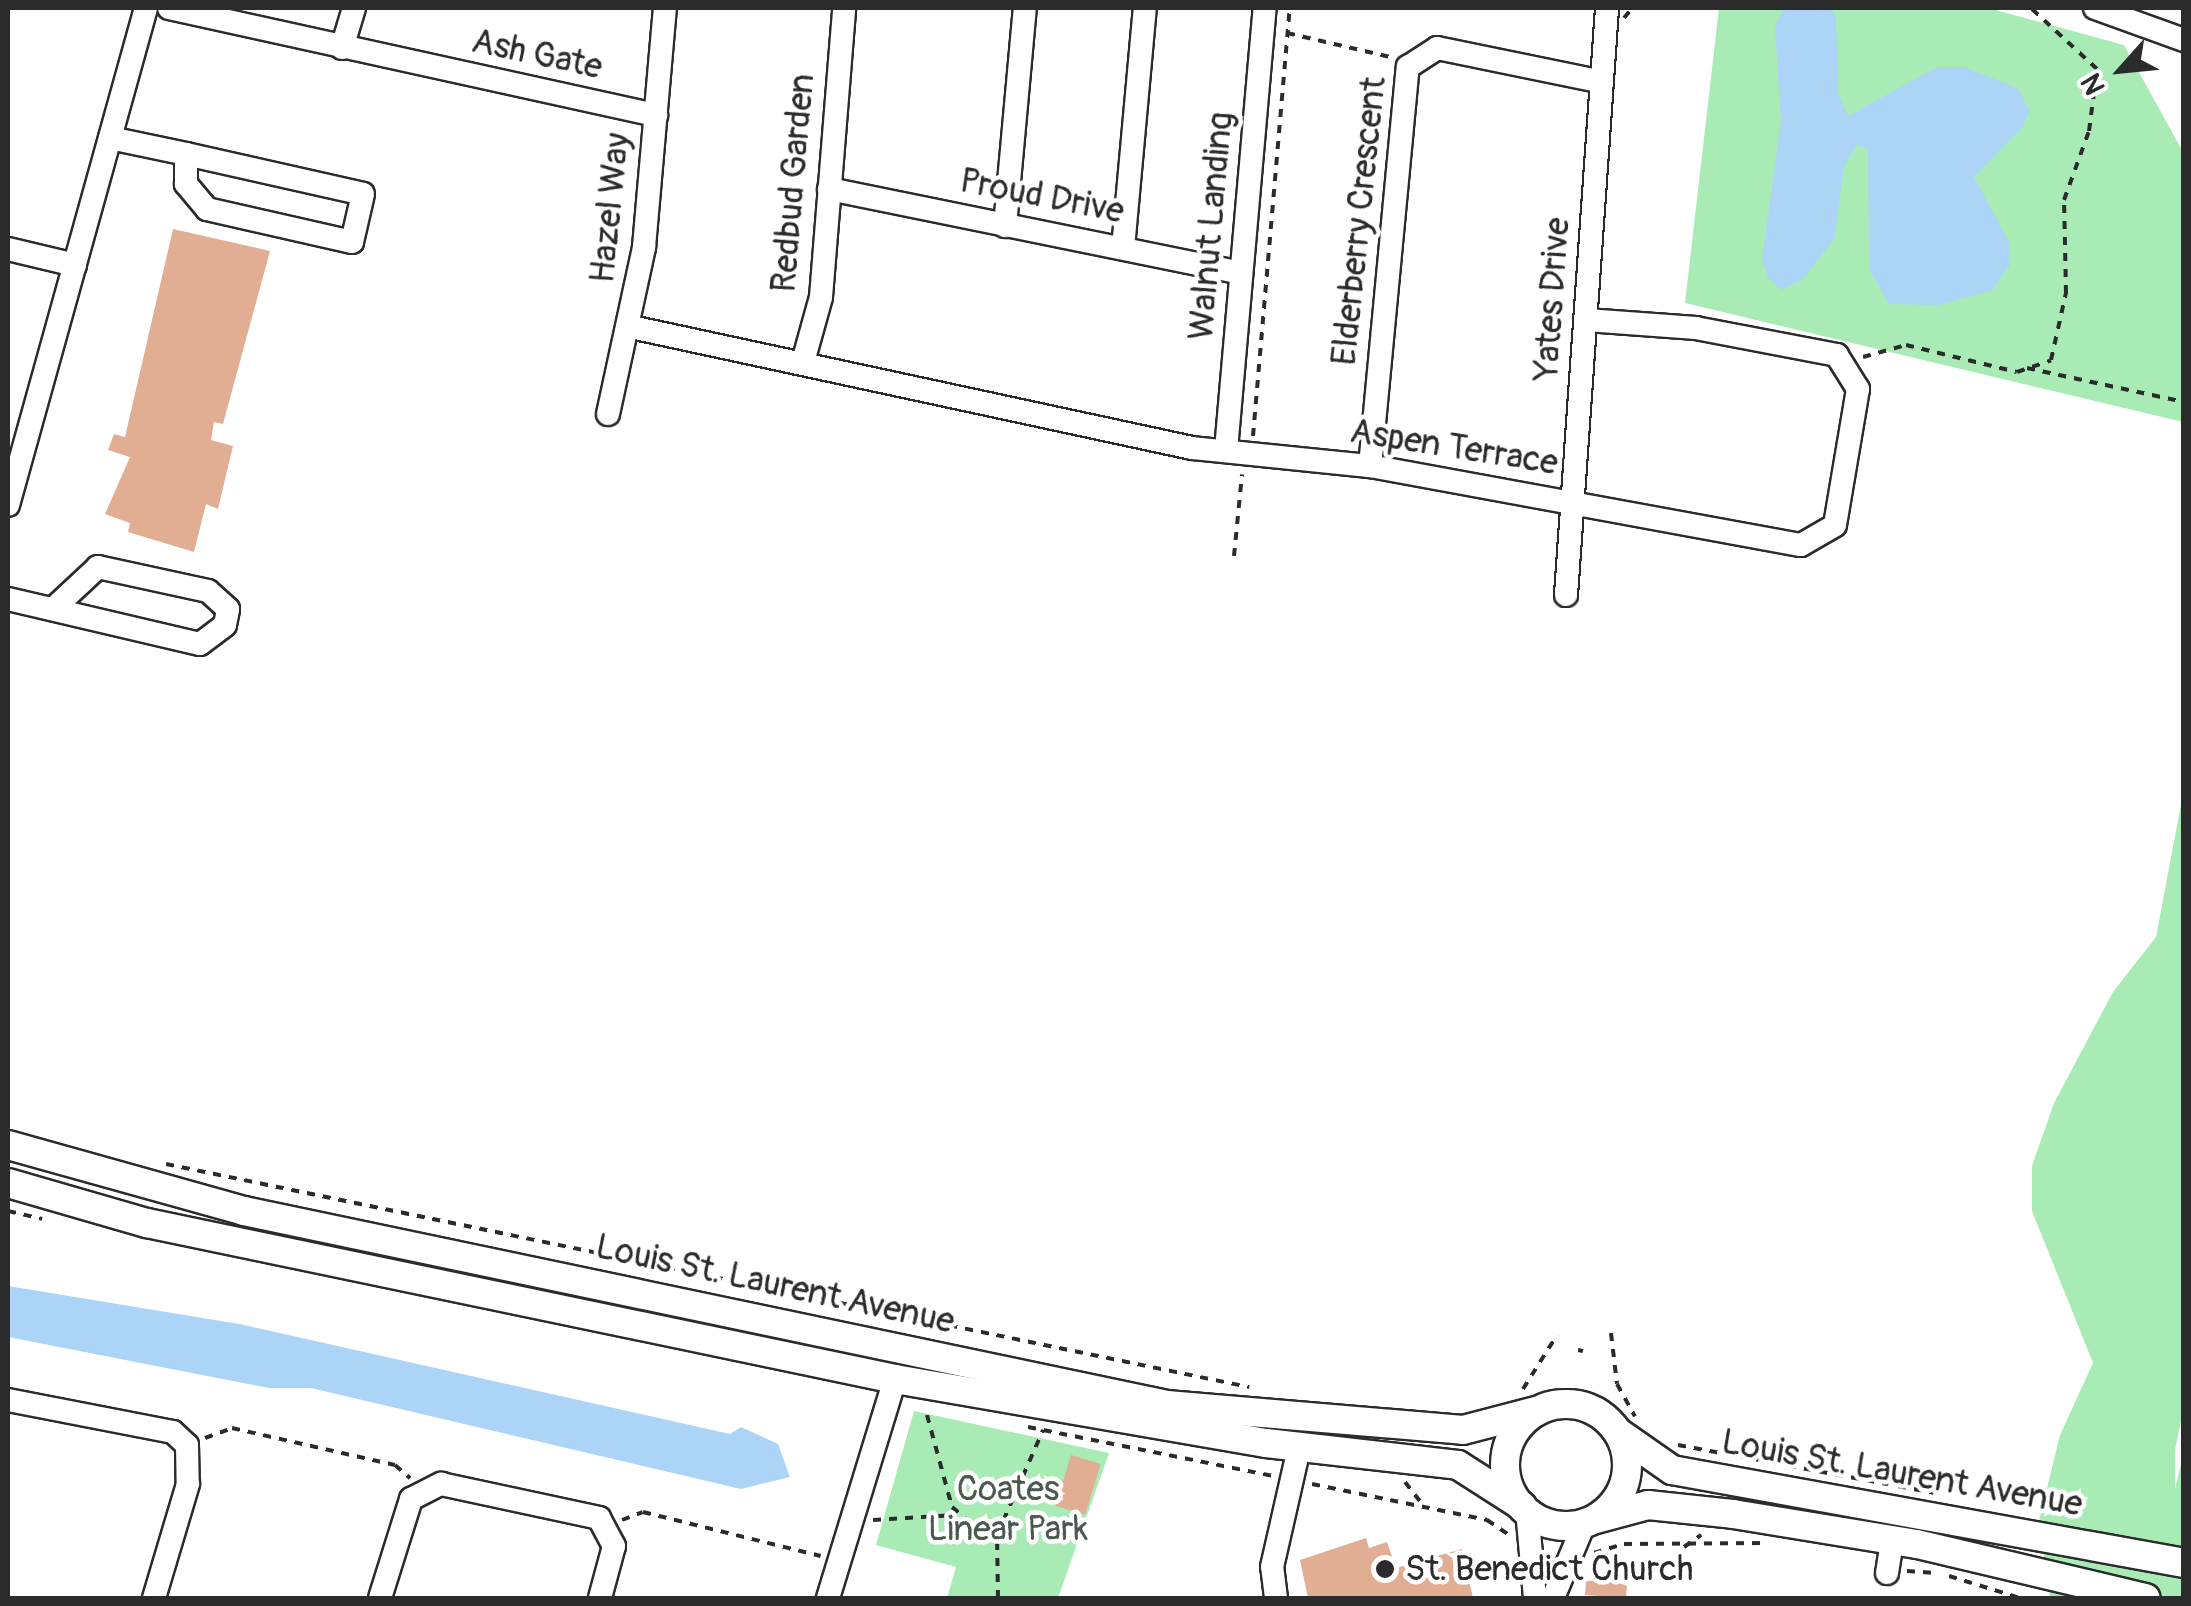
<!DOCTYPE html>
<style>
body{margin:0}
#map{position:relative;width:2191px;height:1606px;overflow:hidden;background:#fff;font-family:Pangolin,sans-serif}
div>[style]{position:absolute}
.green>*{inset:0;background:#a8ebb5}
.water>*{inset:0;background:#abd4f6}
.building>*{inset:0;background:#e1ae94;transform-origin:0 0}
.path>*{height:4px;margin-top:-2px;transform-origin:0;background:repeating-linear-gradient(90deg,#2b2b2b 0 8px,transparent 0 16px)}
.roads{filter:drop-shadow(2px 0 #2b2b2b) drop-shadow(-2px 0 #2b2b2b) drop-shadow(0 2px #2b2b2b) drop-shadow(0 -2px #2b2b2b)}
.minor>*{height:22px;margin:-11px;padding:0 11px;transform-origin:11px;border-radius:11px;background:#fff}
.major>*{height:28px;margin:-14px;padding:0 14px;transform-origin:14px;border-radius:14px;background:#fff}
.major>.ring{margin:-14px;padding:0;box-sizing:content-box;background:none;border:28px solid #fff;border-radius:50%}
.dots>*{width:28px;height:28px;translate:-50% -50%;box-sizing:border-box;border:5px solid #fff;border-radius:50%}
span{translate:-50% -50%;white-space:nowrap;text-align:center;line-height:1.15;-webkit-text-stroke:9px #fff;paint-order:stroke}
.street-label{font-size:35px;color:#2b2b2b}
.park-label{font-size:35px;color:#4a5b4e}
.poi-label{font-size:35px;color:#2b2b2b}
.left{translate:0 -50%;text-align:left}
.frame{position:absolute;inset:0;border:10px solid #2b2b2b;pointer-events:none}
.north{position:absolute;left:2071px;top:20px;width:100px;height:100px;-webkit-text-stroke:8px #fff;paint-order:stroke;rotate:243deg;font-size:28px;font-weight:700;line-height:40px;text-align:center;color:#2b2b2b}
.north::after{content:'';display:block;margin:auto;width:35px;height:45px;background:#2b2b2b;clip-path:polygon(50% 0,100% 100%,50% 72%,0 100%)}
</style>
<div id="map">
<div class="green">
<i style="clip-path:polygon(1719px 8px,1988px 8px,2124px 45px,2183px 152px,2183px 422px,1685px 303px)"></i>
<i style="clip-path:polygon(2183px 794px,2184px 1407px,2175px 1450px,2175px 1489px,2183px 1455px,2183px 1598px,2050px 1598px,2039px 1521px,2060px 1435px,2093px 1363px,2032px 1211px,2032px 1166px,2054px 1103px,2113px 992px,2156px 937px)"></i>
<i style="clip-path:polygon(914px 1411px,1109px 1453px,1058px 1598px,947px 1598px,956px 1567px,876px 1545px)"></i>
</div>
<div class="water">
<i style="clip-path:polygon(1783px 8px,1830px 8px,1836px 16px,1838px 93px,1848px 116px,1937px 67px,1965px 67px,2019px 89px,2029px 111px,2023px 127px,1974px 177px,2010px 244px,2010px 265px,1992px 290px,1939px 305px,1889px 304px,1869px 269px,1868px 149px,1857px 145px,1844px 166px,1834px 239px,1803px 279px,1781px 290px,1769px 279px,1762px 261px,1781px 120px,1775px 27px)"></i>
<i style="clip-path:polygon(8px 1286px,239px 1324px,730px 1434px,741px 1427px,778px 1444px,790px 1477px,741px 1489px,311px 1388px,269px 1388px,8px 1337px)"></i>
</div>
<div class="building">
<i style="clip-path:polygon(173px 229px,270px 251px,223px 424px,214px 422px,211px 440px,233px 446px,218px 509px,206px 504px,194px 552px,128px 532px,130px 523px,105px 514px,130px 457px,108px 450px,114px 434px,125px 437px)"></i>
<i style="left:1071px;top:1455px;width:31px;height:53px;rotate:17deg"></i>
<i style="clip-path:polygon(1366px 1538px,1369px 1548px,1387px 1542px,1396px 1568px,1462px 1549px,1473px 1598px,1308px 1598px,1300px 1560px)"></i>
<i style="clip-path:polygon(1611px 1580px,1627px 1586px,1626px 1598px,1585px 1595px,1586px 1581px)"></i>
</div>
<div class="path">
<i style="left:1624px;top:18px;width:13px;rotate:-51deg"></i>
<i style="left:1287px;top:33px;width:106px;rotate:13.1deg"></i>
<i style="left:1863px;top:357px;width:45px;rotate:-15.6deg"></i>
<i style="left:1906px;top:345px;width:114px;rotate:13.7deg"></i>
<i style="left:2017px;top:372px;width:36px;rotate:-19deg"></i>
<i style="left:2051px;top:360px;width:69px;rotate:-77.4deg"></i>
<i style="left:2066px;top:293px;width:93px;rotate:-91.2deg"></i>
<i style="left:2064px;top:200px;width:73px;rotate:-70.1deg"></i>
<i style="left:2089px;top:131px;width:63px;rotate:-82.6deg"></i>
<i style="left:2097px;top:69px;width:90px;rotate:-137.3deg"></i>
<i style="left:2027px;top:368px;width:161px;rotate:12.2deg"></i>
<i style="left:1253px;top:436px;width:430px;rotate:-85.1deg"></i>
<i style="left:1234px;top:556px;width:82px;rotate:-84.4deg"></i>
<i style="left:166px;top:1164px;width:1106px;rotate:11.64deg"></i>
<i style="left:8px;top:1211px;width:35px;rotate:13deg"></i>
<i style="left:1611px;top:1333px;width:51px;rotate:83.3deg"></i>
<i style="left:1617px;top:1384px;width:37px;rotate:61deg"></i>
<i style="left:1578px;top:1350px;width:5px;rotate:11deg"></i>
<i style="left:1523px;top:1389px;width:64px;rotate:-57.8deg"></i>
<i style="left:927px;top:1415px;width:95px;rotate:74.8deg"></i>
<i style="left:952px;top:1507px;width:57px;rotate:39.3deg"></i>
<i style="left:1028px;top:1427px;width:251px;rotate:11.3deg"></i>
<i style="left:205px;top:1438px;width:29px;rotate:-20deg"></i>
<i style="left:232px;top:1428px;width:167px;rotate:12.8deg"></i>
<i style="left:395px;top:1465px;width:20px;rotate:41deg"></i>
<i style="left:1678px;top:1445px;width:260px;rotate:10.6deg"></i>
<i style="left:1405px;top:1482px;width:31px;rotate:52deg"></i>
<i style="left:1312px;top:1484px;width:179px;rotate:11.6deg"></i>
<i style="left:1487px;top:1520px;width:27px;rotate:34deg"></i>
<i style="left:622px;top:1520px;width:22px;rotate:-21deg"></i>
<i style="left:643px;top:1512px;width:183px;rotate:13.9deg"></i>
<i style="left:873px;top:1520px;width:83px;rotate:-3.4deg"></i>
<i style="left:1684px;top:1547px;width:21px;rotate:-35deg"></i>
<i style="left:1594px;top:1553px;width:31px;rotate:-17deg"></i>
<i style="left:1624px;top:1544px;width:143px;rotate:-0.4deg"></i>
<i style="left:1907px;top:1571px;width:29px;rotate:4deg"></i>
<i style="left:1949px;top:1576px;width:74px;rotate:17.2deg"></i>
<i style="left:998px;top:1598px;width:63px;rotate:-90.9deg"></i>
<i style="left:997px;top:1535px;width:115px;rotate:-66.3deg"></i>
</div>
<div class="roads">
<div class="minor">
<i style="left:169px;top:8px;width:499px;rotate:12.4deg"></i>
<i style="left:2095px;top:8px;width:95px;rotate:19.8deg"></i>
<i style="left:342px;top:48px;width:42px;rotate:-73.3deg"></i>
<i style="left:110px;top:138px;width:78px;rotate:11.9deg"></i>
<i style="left:186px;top:154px;width:181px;rotate:12.7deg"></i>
<i style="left:363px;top:194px;width:49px;rotate:102.9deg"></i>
<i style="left:352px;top:242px;width:149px;rotate:-167.2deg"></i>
<i style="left:207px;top:209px;width:33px;rotate:-130deg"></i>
<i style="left:186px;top:184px;width:30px;rotate:-90deg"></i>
<i style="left:829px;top:189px;width:420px;rotate:11.5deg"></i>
<i style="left:1005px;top:226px;width:219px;rotate:-84.8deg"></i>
<i style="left:1123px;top:248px;width:241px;rotate:-84.8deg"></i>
<i style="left:8px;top:249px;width:69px;rotate:13.4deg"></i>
<i style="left:631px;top:327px;width:574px;rotate:12.17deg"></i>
<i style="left:1192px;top:448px;width:179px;rotate:5.8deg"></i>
<i style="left:1370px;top:466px;width:438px;rotate:10.4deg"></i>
<i style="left:1801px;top:545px;width:39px;rotate:-30deg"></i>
<i style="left:1835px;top:525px;width:138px;rotate:-80.4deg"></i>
<i style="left:1858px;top:389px;width:40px;rotate:-122deg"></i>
<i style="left:1837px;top:355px;width:144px;rotate:-169.2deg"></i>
<i style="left:1696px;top:328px;width:110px;rotate:-175.8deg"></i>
<i style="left:803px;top:362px;width:67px;rotate:-74.5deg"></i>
<i style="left:821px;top:297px;width:290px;rotate:-85.4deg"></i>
<i style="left:608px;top:414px;width:171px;rotate:-77.8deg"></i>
<i style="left:644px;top:247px;width:240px;rotate:-85deg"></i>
<i style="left:1226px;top:450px;width:444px;rotate:-85deg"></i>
<i style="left:1370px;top:466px;width:401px;rotate:-84.6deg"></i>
<i style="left:1408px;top:67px;width:35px;rotate:-33deg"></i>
<i style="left:1437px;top:48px;width:168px;rotate:11.6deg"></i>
<i style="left:8px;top:505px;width:516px;rotate:-74.48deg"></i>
<i style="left:1566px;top:595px;width:588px;rotate:-86deg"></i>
<i style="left:8px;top:599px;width:197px;rotate:13.2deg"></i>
<i style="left:200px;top:644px;width:31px;rotate:-37deg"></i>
<i style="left:225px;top:625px;width:16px;rotate:-79deg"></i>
<i style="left:228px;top:609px;width:27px;rotate:-138deg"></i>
<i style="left:208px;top:591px;width:113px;rotate:-167.7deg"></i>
<i style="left:98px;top:567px;width:62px;rotate:137deg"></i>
<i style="left:8px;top:1400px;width:168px;rotate:11deg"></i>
<i style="left:173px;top:1432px;width:19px;rotate:43deg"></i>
<i style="left:187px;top:1445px;width:39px;rotate:89deg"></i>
<i style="left:188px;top:1484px;width:119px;rotate:106.6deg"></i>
<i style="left:1527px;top:1510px;width:88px;rotate:84.8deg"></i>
<i style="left:1887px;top:1573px;width:33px;rotate:-81deg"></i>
<i style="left:380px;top:1598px;width:104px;rotate:-72.6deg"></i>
<i style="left:411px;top:1499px;width:34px;rotate:-27deg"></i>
<i style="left:441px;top:1484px;width:162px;rotate:12.1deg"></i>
<i style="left:599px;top:1518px;width:32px;rotate:62deg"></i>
<i style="left:614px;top:1546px;width:54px;rotate:105.1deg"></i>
<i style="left:828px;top:1598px;width:229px;rotate:-73deg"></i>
<i style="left:1276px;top:1598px;width:31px;rotate:-97deg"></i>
<i style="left:1272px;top:1567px;width:122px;rotate:-77.2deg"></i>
<i style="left:1553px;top:1598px;width:80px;rotate:-67.3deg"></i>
</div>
<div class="major">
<i style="left:8px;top:1145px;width:245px;rotate:15.6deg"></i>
<i style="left:244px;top:1211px;width:943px;rotate:11.87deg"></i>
<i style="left:1167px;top:1405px;width:297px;rotate:4.8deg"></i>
<i style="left:1463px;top:1430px;width:75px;rotate:-14.6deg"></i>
<i style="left:8px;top:1183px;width:145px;rotate:16.1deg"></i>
<i style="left:147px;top:1223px;width:764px;rotate:11.78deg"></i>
<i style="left:895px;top:1379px;width:376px;rotate:9.8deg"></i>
<i style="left:1266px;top:1443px;width:193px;rotate:6.5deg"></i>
<i style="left:1458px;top:1465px;width:76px;rotate:32.6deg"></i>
<i class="ring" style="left:1505px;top:1404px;width:94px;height:94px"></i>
<i style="left:1619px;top:1433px;width:65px;rotate:34.9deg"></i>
<i style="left:1672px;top:1470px;width:520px;rotate:10.29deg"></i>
<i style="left:1596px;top:1519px;width:54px;rotate:-15.1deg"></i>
<i style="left:1648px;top:1505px;width:85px;rotate:6deg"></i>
<i style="left:1733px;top:1514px;width:186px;rotate:9.3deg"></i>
<i style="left:1917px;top:1544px;width:235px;rotate:13.3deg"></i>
</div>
</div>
<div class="dots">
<i style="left:1385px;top:1569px;background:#2b2b2b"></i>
</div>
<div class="street-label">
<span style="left:537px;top:54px;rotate:12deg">Ash Gate</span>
<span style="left:793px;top:183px;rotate:-85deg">Redbud Garden</span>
<span style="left:1042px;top:196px;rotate:11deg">Proud Drive</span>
<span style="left:610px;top:208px;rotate:-84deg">Hazel Way</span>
<span style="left:1359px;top:221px;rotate:-84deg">Elderberry Crescent</span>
<span style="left:1211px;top:226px;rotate:-85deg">Walnut Landing</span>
<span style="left:1552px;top:299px;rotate:-86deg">Yates Drive</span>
<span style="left:1454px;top:447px;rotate:9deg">Aspen Terrace</span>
<span style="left:775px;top:1284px;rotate:12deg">Louis St. Laurent Avenue</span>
<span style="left:1902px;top:1473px;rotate:10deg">Louis St. Laurent Avenue</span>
</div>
<div class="park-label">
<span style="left:1008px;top:1509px">Coates<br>Linear Park</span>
</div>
<div class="poi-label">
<span class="left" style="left:1405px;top:1569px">St. Benedict Church</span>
</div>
<div class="frame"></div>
<div class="north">N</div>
</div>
